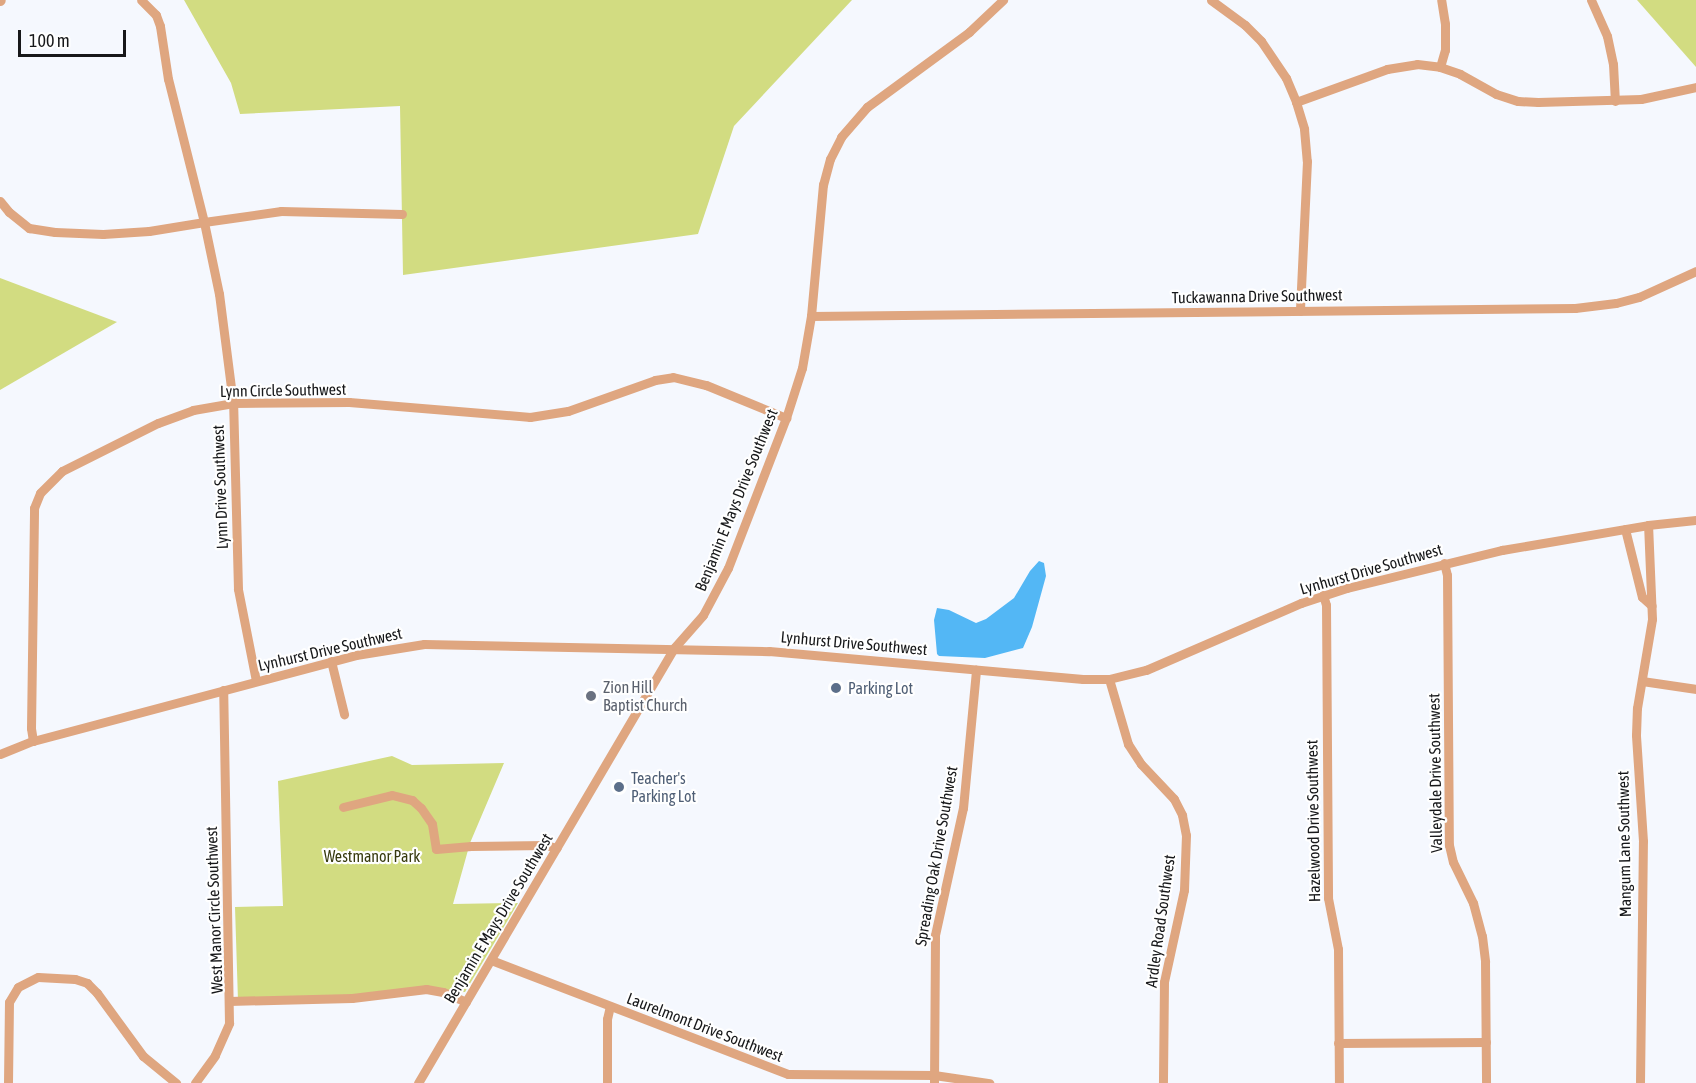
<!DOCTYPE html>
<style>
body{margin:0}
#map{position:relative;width:1696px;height:1083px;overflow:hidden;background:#f5f8fe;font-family:"Asap Condensed",sans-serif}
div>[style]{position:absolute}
.green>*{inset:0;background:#d2dc81}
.water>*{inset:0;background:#53b7f5}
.minor>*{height:9px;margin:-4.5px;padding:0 4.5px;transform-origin:4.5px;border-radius:4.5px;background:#dfa680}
.dots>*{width:16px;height:16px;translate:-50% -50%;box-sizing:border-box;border:3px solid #fff;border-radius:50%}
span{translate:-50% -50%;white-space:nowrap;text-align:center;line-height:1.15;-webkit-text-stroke:4.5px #fff;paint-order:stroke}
.street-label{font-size:16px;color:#17181a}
.worship-label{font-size:16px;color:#5b616d}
.left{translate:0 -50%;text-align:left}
.service-label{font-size:16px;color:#4e5e75}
.park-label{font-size:16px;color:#373a0f}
.scale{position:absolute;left:18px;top:30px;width:108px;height:27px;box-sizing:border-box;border:3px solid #17181a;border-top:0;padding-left:8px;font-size:18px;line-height:21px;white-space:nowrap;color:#17181a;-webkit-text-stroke:4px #fff;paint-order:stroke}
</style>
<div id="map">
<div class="green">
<i style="clip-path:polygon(184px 0,852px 0,734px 126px,698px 234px,403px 275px,400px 106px,240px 114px,231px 83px)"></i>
<i style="clip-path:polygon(1637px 0,1696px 0,1696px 67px)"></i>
<i style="clip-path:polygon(0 278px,117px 322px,0 390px)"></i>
<i style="clip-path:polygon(392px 756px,412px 765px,504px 763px,470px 843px,453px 904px,518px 903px,465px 992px,238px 1001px,235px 907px,283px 906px,278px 781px)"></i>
</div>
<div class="water">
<i style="clip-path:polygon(1039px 561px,1044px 563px,1046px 576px,1032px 627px,1023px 648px,985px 658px,939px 656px,937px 654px,934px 620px,937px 608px,949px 610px,976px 623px,986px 619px,1014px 598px,1030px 571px)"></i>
</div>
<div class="minor">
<i style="left:1211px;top:0;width:42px;rotate:36.3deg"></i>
<i style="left:1245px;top:25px;width:23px;rotate:45deg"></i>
<i style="left:1261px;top:41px;width:45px;rotate:56deg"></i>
<i style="left:1286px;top:78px;width:26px;rotate:67deg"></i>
<i style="left:1296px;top:102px;width:28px;rotate:73deg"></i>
<i style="left:1304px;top:129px;width:32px;rotate:85deg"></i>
<i style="left:1307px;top:161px;width:150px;rotate:92.7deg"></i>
<i style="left:1591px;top:0;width:39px;rotate:66deg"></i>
<i style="left:1607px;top:36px;width:29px;rotate:78deg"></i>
<i style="left:1613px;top:64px;width:37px;rotate:87deg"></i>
<i style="left:0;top:1px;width:1px;rotate:-45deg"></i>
<i style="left:1440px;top:67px;width:18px;rotate:-74deg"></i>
<i style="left:1445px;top:50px;width:26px;rotate:-90deg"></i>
<i style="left:1445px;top:24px;width:24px;rotate:-99deg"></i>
<i style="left:1296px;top:102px;width:97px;rotate:-19.9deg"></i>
<i style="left:1387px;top:69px;width:30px;rotate:-9deg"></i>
<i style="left:1417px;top:64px;width:23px;rotate:7deg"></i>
<i style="left:1440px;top:67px;width:21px;rotate:19deg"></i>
<i style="left:1460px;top:74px;width:41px;rotate:29.1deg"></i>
<i style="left:1496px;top:94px;width:23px;rotate:18deg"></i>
<i style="left:1518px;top:101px;width:20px;rotate:3deg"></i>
<i style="left:1538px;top:102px;width:103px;rotate:-1.7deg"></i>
<i style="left:1641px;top:99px;width:56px;rotate:-12.3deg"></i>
<i style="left:0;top:201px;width:14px;rotate:51deg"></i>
<i style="left:9px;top:212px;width:26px;rotate:39deg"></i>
<i style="left:29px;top:228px;width:26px;rotate:9deg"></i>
<i style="left:55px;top:232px;width:48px;rotate:2.4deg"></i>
<i style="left:103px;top:234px;width:46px;rotate:-3.7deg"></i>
<i style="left:149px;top:231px;width:56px;rotate:-9.3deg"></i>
<i style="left:204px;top:222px;width:147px;rotate:-104.1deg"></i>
<i style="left:168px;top:79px;width:54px;rotate:-98.6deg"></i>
<i style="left:160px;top:26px;width:12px;rotate:-110deg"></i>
<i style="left:156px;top:15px;width:21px;rotate:-135deg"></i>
<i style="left:811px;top:316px;width:764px;rotate:-0.6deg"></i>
<i style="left:1575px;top:308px;width:41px;rotate:-7deg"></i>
<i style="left:1616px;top:303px;width:24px;rotate:-15deg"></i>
<i style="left:1639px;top:297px;width:63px;rotate:-24.5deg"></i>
<i style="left:1625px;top:529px;width:70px;rotate:76deg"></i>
<i style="left:1642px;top:597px;width:13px;rotate:42deg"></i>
<i style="left:1444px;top:563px;width:12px;rotate:76deg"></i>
<i style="left:1447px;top:575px;width:270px;rotate:89.6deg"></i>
<i style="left:1449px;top:845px;width:17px;rotate:77deg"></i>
<i style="left:1453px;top:862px;width:46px;rotate:64deg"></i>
<i style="left:1473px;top:903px;width:34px;rotate:75deg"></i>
<i style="left:1482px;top:936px;width:26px;rotate:83deg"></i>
<i style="left:1485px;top:962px;width:121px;rotate:89.5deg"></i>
<i style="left:1323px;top:595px;width:10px;rotate:73deg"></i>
<i style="left:1326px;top:605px;width:293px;rotate:89.6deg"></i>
<i style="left:1328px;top:898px;width:52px;rotate:78.9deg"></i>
<i style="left:1338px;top:949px;width:134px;rotate:89.6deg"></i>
<i style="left:331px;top:661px;width:55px;rotate:76.2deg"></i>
<i style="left:1109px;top:679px;width:68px;rotate:73.7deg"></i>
<i style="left:1128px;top:744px;width:24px;rotate:57deg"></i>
<i style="left:1141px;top:764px;width:48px;rotate:46.7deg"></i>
<i style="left:1174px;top:799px;width:18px;rotate:63deg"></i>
<i style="left:1182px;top:815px;width:20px;rotate:79deg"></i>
<i style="left:1186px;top:835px;width:55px;rotate:92.1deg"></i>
<i style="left:1184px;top:890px;width:94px;rotate:102.3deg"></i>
<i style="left:1164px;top:982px;width:101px;rotate:90.6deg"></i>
<i style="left:256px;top:681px;width:94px;rotate:-101.1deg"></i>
<i style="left:238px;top:589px;width:186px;rotate:-91.5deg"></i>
<i style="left:233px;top:403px;width:110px;rotate:-97.3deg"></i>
<i style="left:219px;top:294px;width:74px;rotate:-101.8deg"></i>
<i style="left:204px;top:222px;width:78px;rotate:-8.1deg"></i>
<i style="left:281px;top:211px;width:121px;rotate:1.4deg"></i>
<i style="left:1642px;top:681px;width:55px;rotate:8.4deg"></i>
<i style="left:33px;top:741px;width:13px;rotate:-99deg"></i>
<i style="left:31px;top:728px;width:220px;rotate:-89.2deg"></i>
<i style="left:34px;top:508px;width:16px;rotate:-68deg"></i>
<i style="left:40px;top:493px;width:31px;rotate:-45deg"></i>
<i style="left:62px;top:471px;width:107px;rotate:-26.6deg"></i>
<i style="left:158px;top:423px;width:37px;rotate:-20deg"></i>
<i style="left:193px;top:410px;width:41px;rotate:-9.9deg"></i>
<i style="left:233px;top:403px;width:116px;rotate:-0.5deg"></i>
<i style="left:349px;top:402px;width:182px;rotate:4.7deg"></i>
<i style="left:530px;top:417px;width:38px;rotate:-9deg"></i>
<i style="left:568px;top:411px;width:92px;rotate:-19.6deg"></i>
<i style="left:655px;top:380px;width:18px;rotate:-9deg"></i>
<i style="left:673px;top:377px;width:34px;rotate:14deg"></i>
<i style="left:706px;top:385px;width:87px;rotate:22.4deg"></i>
<i style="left:0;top:754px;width:35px;rotate:-22deg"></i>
<i style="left:33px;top:741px;width:334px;rotate:-14.9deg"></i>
<i style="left:356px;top:655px;width:69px;rotate:-9.2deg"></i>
<i style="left:424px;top:644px;width:345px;rotate:1.2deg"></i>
<i style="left:769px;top:651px;width:315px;rotate:5.1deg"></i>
<i style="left:1083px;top:679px;width:26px"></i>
<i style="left:1109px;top:679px;width:38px;rotate:-14deg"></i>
<i style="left:1146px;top:670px;width:169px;rotate:-23.4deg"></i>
<i style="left:1301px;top:603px;width:48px;rotate:-18.1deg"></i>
<i style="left:1347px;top:588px;width:160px;rotate:-13.8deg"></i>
<i style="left:1502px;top:550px;width:148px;rotate:-9.7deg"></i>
<i style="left:1648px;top:525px;width:48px;rotate:-5.9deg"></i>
<i style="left:343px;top:807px;width:50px;rotate:-13.8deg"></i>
<i style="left:392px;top:795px;width:21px;rotate:14deg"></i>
<i style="left:412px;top:800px;width:12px;rotate:42deg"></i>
<i style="left:421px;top:808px;width:19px;rotate:55deg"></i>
<i style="left:432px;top:824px;width:25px;rotate:81deg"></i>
<i style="left:436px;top:849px;width:35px;rotate:-5deg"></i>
<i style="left:471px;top:846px;width:74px;rotate:-0.8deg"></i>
<i style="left:545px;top:845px;width:12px;rotate:14deg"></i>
<i style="left:491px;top:960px;width:318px;rotate:21deg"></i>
<i style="left:788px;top:1074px;width:146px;rotate:0.4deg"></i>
<i style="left:934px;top:1075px;width:56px;rotate:8.3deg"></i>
<i style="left:229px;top:1001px;width:123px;rotate:-1.4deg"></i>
<i style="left:352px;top:998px;width:75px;rotate:-6.9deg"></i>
<i style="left:426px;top:989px;width:17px;rotate:10deg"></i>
<i style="left:443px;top:992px;width:25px;rotate:23deg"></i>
<i style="left:1338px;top:1043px;width:148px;rotate:-0.4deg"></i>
<i style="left:8px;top:1083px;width:81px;rotate:-89.3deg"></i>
<i style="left:9px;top:1002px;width:17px;rotate:-59deg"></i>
<i style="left:18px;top:987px;width:22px;rotate:-27deg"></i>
<i style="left:38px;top:977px;width:37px;rotate:3deg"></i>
<i style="left:75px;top:979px;width:13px;rotate:18deg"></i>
<i style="left:87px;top:983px;width:14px;rotate:45deg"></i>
<i style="left:97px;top:993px;width:78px;rotate:53.9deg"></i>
<i style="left:143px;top:1056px;width:43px;rotate:39.3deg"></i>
<i style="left:195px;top:1083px;width:34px;rotate:-54deg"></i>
<i style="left:215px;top:1055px;width:35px;rotate:-66deg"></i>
<i style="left:229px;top:1023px;width:333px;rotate:-91deg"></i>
<i style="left:418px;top:1083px;width:505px;rotate:-59.52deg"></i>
<i style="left:674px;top:648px;width:44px;rotate:-48.7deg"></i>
<i style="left:703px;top:615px;width:53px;rotate:-62deg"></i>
<i style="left:728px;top:568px;width:161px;rotate:-68.9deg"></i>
<i style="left:786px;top:418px;width:52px;rotate:-72.3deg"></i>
<i style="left:802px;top:368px;width:53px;rotate:-80.2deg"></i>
<i style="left:811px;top:316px;width:132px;rotate:-84.8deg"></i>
<i style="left:823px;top:185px;width:27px;rotate:-75deg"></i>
<i style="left:830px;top:159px;width:25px;rotate:-63deg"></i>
<i style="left:841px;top:137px;width:40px;rotate:-49deg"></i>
<i style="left:867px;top:107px;width:127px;rotate:-36.3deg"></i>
<i style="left:969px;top:32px;width:47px;rotate:-43.3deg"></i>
<i style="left:607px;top:1083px;width:64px;rotate:-90deg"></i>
<i style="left:607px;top:1019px;width:13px;rotate:-77deg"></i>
<i style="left:934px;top:1083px;width:148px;rotate:-89.6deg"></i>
<i style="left:935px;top:935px;width:130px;rotate:-77.6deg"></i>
<i style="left:963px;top:808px;width:139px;rotate:-84.6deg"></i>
<i style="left:1640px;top:1083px;width:242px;rotate:-89.3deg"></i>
<i style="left:1643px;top:841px;width:106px;rotate:-93.8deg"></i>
<i style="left:1636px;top:735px;width:27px;rotate:-88deg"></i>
<i style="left:1637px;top:708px;width:90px;rotate:-80.4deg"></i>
<i style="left:1652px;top:619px;width:94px;rotate:-92.4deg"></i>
</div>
<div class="dots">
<i style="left:836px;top:688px;background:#5c6f8a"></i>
<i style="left:591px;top:696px;background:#6b7280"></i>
<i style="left:619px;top:787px;background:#5c6f8a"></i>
</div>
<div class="street-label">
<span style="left:1257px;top:296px;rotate:-1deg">Tuckawanna Drive Southwest</span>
<span style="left:283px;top:390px;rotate:-1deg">Lynn Circle Southwest</span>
<span style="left:220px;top:487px;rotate:-92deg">Lynn Drive Southwest</span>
<span style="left:736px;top:500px;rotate:-68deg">Benjamin E Mays Drive Southwest</span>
<span style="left:1371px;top:569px;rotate:-16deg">Lynhurst Drive Southwest</span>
<span style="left:854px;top:643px;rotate:5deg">Lynhurst Drive Southwest</span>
<span style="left:330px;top:649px;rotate:-13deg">Lynhurst Drive Southwest</span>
<span style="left:1435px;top:773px;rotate:-91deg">Valleydale Drive Southwest</span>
<span style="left:1313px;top:821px;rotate:-91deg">Hazelwood Drive Southwest</span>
<span style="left:1624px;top:844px;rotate:-91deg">Mangum Lane Southwest</span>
<span style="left:936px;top:856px;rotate:-80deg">Spreading Oak Drive Southwest</span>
<span style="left:214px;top:910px;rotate:-92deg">West Manor Circle Southwest</span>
<span style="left:498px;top:918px;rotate:-59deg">Benjamin E Mays Drive Southwest</span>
<span style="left:1160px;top:921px;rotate:-82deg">Ardley Road Southwest</span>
<span style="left:705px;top:1027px;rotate:21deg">Laurelmont Drive Southwest</span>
</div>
<div class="worship-label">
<span class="left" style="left:603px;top:696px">Zion Hill<br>Baptist Church</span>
</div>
<div class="service-label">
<span class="left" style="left:848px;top:688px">Parking Lot</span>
<span class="left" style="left:631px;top:787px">Teacher's<br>Parking Lot</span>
</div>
<div class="park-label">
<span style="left:372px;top:856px">Westmanor Park</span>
</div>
<div class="scale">100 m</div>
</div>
